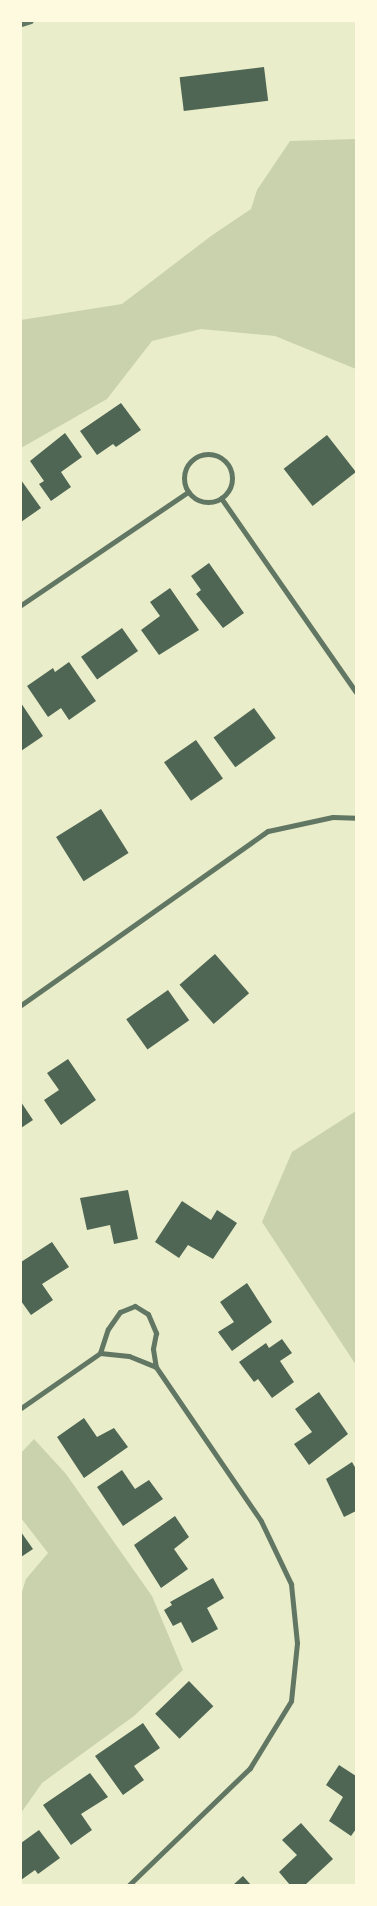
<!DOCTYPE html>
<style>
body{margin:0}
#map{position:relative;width:377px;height:1906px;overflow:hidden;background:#e9edc9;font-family:"Fira Sans",sans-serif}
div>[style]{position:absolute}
.green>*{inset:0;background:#cad2ad}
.building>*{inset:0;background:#4f6655;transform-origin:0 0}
.minor>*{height:5px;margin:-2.5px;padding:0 2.5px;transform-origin:2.5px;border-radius:2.5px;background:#617663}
.minor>.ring{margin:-2.5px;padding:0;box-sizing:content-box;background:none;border:5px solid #617663;border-radius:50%}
span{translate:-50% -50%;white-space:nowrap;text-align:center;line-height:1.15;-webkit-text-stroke:5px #fefae0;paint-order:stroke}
.frame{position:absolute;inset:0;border:22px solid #fefae0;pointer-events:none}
</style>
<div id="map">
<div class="green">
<i style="clip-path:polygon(356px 139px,356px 369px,275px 336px,201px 329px,152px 341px,107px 399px,21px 448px,21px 320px,122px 304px,211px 236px,251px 209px,257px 190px,290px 141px)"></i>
<i style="clip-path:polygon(356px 1111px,356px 1365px,262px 1222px,292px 1152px)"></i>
<i style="clip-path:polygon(34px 1439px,66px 1474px,152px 1596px,183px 1670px,134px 1716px,42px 1783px,21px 1813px,21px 1595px,26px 1579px,48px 1553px,21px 1518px,21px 1453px)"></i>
</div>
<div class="building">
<i style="left:264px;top:67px;width:34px;height:85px;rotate:83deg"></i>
<i style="clip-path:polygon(121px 403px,141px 430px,116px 447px,113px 444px,97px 455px,80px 431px)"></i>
<i style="clip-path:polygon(65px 433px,82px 457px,61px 472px,71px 487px,51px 501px,39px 484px,44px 481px,30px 461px)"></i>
<i style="left:327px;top:435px;width:47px;height:55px;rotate:52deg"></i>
<i style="clip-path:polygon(21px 480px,41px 508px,21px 522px)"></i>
<i style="clip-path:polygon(209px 563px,244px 613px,223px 628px,196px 594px,201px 590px,191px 576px)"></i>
<i style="clip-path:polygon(170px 588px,199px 630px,159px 655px,141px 630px,160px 616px,150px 602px)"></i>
<i style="left:122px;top:628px;width:28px;height:50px;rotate:55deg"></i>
<i style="clip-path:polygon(69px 662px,96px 701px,69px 720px,61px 708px,48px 717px,27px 686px,53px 668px,55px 672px)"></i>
<i style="clip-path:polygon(21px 703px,43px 736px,21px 751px)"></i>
<i style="left:254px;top:708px;width:37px;height:50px;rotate:54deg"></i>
<i style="left:196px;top:740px;width:47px;height:39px;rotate:55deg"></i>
<i style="left:101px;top:809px;width:52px;height:53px;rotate:58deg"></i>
<i style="left:215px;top:954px;width:52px;height:47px;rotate:49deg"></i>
<i style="left:168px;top:990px;width:37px;height:51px;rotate:55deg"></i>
<i style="clip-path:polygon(68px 1059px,96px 1100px,61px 1125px,44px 1100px,59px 1090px,47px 1073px)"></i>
<i style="clip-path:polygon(21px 1102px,33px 1120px,21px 1128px)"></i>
<i style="clip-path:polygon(128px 1190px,138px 1239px,114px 1244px,110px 1225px,87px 1230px,80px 1198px)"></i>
<i style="clip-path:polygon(182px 1201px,211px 1220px,217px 1210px,237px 1223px,213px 1259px,188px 1245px,179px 1258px,155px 1242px)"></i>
<i style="clip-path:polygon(52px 1242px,69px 1267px,42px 1284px,53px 1300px,31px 1315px,21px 1301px,21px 1262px)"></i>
<i style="clip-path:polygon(247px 1283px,272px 1322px,232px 1351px,218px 1332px,234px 1322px,220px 1302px)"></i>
<i style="clip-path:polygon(282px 1339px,292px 1353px,280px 1361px,294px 1382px,272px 1398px,258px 1379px,254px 1382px,239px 1362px,266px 1343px,269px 1348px)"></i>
<i style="clip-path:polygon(319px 1392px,348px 1434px,309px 1465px,294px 1444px,312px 1432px,295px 1409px)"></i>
<i style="clip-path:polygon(84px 1418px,97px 1437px,114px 1428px,128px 1447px,84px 1478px,57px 1437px)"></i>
<i style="clip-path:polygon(352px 1462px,356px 1469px,356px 1511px,344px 1517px,326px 1479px)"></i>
<i style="clip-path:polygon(122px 1470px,135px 1489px,149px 1480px,163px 1499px,123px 1526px,97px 1487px)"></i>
<i style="clip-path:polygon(175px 1516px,189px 1537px,174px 1549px,188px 1569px,161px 1588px,134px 1545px)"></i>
<i style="clip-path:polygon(21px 1532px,33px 1549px,21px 1557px)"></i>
<i style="clip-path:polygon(213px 1578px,224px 1598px,207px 1608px,218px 1629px,192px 1643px,181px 1622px,173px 1626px,164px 1610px,172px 1605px,170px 1602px)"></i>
<i style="left:189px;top:1681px;width:35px;height:47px;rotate:46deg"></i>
<i style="clip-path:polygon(143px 1723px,160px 1748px,134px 1766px,144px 1780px,123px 1795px,95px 1756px)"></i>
<i style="clip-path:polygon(339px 1765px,356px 1776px,356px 1829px,351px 1836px,329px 1821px,343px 1797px,326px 1785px)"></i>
<i style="clip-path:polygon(90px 1773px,108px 1797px,81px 1814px,92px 1830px,71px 1845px,43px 1805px)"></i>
<i style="clip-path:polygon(301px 1823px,333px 1859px,305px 1885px,290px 1885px,279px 1872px,297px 1855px,282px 1840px)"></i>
<i style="clip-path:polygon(39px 1830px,60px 1858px,38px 1874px,35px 1870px,21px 1880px,21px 1843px)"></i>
<i style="clip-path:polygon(243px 1876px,251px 1885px,233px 1885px)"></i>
</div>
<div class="minor">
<i style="left:21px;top:24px;width:10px;rotate:-17deg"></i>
<i class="ring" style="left:184px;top:454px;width:43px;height:43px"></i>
<i style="left:221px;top:498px;width:236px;rotate:55.2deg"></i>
<i style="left:21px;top:605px;width:202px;rotate:-34.1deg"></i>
<i style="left:21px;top:1005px;width:302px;rotate:-35.2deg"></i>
<i style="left:268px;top:831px;width:66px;rotate:-12.2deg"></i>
<i style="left:333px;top:817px;width:23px;rotate:2deg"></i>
<i style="left:100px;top:1353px;width:29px;rotate:6deg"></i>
<i style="left:129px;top:1356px;width:29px;rotate:22deg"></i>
<i style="left:21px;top:1408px;width:96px;rotate:-34.8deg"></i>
<i style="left:100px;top:1353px;width:25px;rotate:-72deg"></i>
<i style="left:108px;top:1329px;width:21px;rotate:-55deg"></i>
<i style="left:120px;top:1312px;width:16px;rotate:-22deg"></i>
<i style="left:135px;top:1306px;width:15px;rotate:32deg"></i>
<i style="left:148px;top:1314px;width:21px;rotate:67deg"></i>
<i style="left:156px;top:1333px;width:16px;rotate:101deg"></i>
<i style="left:153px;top:1349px;width:18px;rotate:81deg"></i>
<i style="left:156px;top:1367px;width:186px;rotate:55.7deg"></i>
<i style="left:261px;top:1521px;width:70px;rotate:64.5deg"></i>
<i style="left:291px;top:1584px;width:59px;rotate:84.2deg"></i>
<i style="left:297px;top:1643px;width:58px;rotate:95.9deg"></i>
<i style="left:291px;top:1701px;width:79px;rotate:121.5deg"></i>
<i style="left:250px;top:1768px;width:168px;rotate:136deg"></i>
</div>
<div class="frame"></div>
</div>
